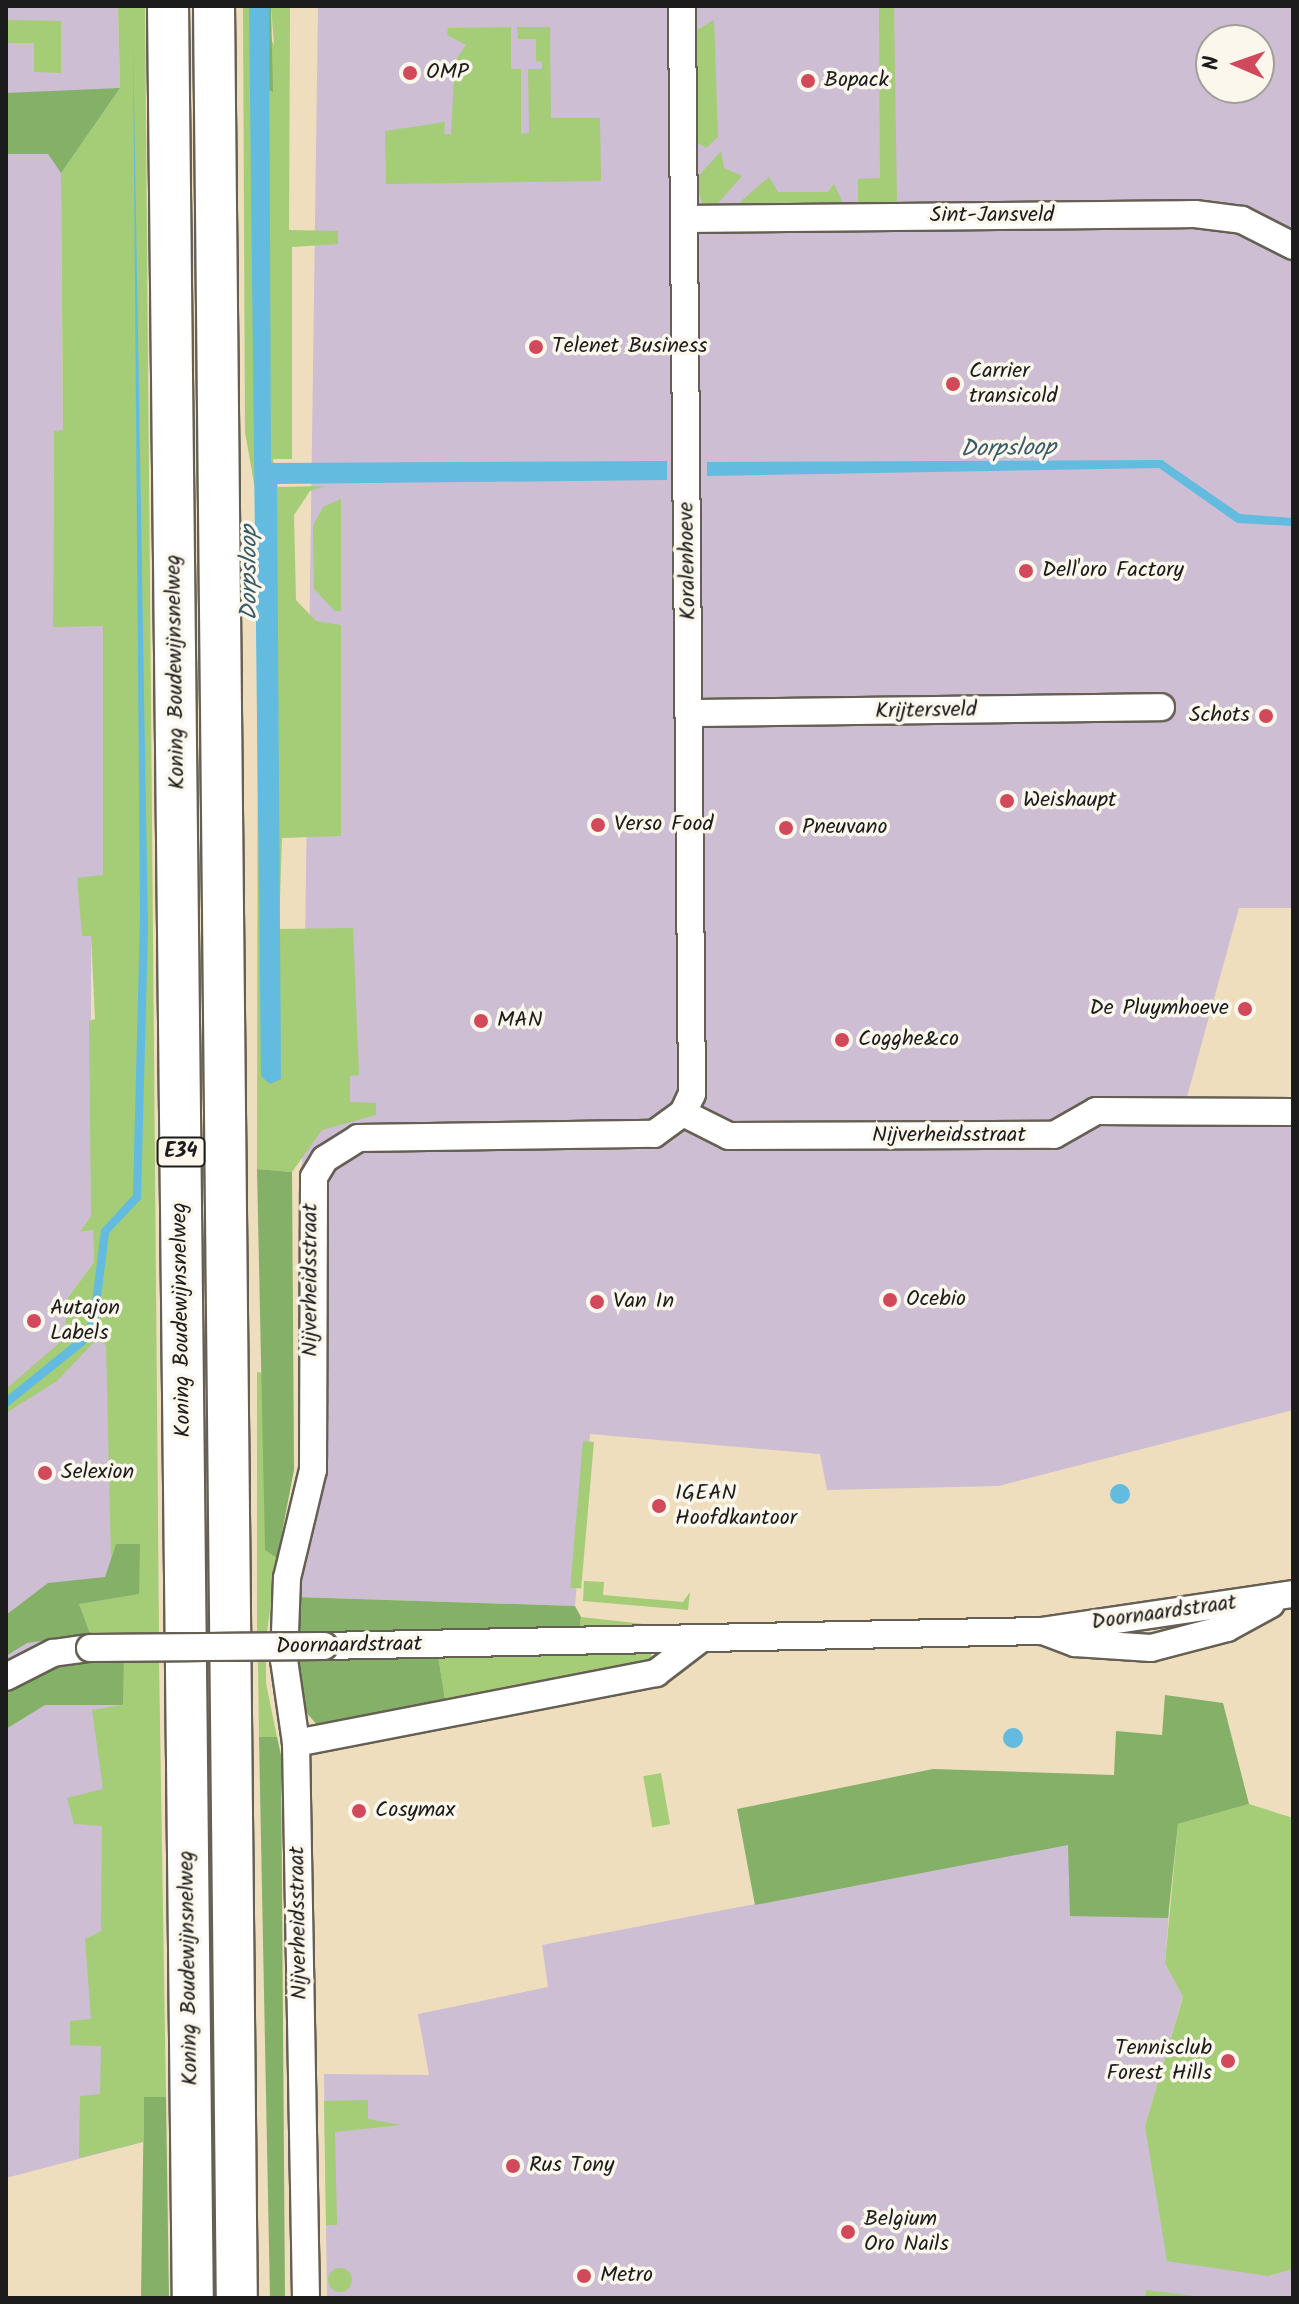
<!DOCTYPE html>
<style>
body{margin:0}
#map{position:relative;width:1299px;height:2304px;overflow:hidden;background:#eedebd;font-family:Kalam,sans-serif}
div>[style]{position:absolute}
.industrial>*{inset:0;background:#cdbed3}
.green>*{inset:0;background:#a5cc76;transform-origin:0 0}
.round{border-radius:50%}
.forest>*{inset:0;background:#84b067}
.water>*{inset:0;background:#63bbe0}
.roads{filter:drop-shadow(2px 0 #666054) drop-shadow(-2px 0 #666054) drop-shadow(0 2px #666054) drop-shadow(0 -2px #666054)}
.minor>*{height:26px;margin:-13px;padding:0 13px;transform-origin:13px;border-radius:13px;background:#fff}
.highway>*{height:40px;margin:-20px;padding:0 20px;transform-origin:20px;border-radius:20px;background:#fff}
.bridges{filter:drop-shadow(2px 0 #666054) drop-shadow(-2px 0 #666054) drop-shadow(0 2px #666054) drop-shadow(0 -2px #666054)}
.minor-bridge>*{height:26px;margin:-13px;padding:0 13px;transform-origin:13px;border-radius:13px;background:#fff}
.dots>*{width:22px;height:22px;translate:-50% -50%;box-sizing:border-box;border:4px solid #fbf7ec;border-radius:50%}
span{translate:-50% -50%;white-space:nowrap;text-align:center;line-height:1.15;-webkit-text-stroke:7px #fbf7ec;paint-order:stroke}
.shield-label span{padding:2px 6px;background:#fbf7ec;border:2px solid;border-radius:6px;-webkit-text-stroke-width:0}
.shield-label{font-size:20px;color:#1c1c1c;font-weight:700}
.poi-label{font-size:22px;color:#1c1c1c}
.left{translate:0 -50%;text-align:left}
.right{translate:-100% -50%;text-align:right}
.street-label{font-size:22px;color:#1c1c1c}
.water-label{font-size:24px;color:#385c6a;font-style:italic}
.frame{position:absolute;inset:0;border:8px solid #1c1c1c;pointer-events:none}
.north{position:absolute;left:1195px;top:24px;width:80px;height:80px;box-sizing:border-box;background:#fbf7ec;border:2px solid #a29f99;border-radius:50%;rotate:272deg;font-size:22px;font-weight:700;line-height:32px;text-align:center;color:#1c1c1c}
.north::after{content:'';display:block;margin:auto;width:28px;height:36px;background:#d1495b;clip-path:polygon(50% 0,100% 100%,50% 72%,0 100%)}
</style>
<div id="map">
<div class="industrial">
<i style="clip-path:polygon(6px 6px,118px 6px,120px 88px,61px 174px,63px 431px,54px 432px,53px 626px,103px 625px,103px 876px,77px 879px,83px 936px,91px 935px,91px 1216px,81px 1232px,93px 1230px,94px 1262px,67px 1299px,129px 1274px,139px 1634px,148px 1677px,143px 2142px,6px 2178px)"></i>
<i style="clip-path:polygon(evenodd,318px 6px,1293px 6px,1293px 908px,1239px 908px,1182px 1115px,1293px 1117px,1293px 1410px,999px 1486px,827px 1490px,820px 1454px,590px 1434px,575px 1606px,296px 1597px,318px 6px,1211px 40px,1259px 40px,1259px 88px,1211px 88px,1211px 40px)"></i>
<i style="clip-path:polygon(1068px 1844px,1169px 1913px,1165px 1963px,1183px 1996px,1145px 2126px,1268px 2276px,1293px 2269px,1293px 2298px,327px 2298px,324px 2074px,429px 2075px,418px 2014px,548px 1987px,542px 1945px)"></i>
</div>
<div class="green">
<i style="clip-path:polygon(118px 6px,145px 6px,159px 1634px,90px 1634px,79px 1604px,138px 1594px,116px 1544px,111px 1558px,106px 1345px,96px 1340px,57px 1381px,6px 1413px,6px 1389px,65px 1338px,67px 1299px,94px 1262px,93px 1230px,80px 1232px,91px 1216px,89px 1021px,95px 1019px,91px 936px,82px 936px,77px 878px,103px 875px,103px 626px,53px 627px,54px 431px,63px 430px,61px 173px,120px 88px)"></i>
<i style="clip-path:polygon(243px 6px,253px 6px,274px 45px,271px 6px,290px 6px,289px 230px,338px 231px,338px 244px,292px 247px,292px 459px,273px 459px,278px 487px,325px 486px,310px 491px,294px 515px,296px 600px,316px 621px,341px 625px,341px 836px,282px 838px,279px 929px,353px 928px,359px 1075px,350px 1076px,350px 1102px,376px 1103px,376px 1115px,322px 1130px,292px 1172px,257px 1169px,258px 506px,245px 432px)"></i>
<i style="clip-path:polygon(879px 6px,894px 6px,897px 207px,858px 207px,858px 179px,880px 178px)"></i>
<i style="clip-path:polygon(6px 20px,61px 21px,61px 73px,34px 72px,34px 43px,6px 43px)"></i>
<i style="clip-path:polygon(714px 20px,718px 137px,706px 148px,698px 143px,695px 31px)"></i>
<i style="clip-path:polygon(511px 27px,511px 69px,521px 69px,521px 134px,529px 133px,528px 69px,542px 69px,542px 62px,536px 61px,536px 39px,518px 39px,517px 27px,550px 27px,551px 118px,600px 118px,601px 181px,386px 184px,385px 131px,445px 122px,444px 134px,451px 134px,455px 61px,466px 45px,447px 35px,448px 28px)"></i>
<i style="clip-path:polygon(721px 151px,724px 168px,742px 176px,712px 210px,703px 206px,695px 180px)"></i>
<i style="clip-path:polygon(769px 177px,778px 192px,828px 192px,834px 184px,842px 201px,837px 209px,745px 211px,739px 203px)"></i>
<i style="clip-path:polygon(341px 499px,341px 611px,335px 611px,314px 589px,313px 526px,323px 507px)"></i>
<i style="clip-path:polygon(257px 1372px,264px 1373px,265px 1549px,277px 1558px,267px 1632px,257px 1633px)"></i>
<i style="left:583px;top:1441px;width:11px;height:147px;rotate:5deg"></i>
<i style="clip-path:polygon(584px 1581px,604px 1582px,603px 1595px,683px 1602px,690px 1592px,688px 1610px,583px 1601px)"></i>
<i style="clip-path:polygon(581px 1617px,653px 1625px,644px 1632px,579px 1631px)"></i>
<i style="clip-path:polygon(651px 1654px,653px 1662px,445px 1699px,438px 1656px)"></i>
<i style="clip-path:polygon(124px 1660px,159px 1660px,166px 2097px,144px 2098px,143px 2142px,79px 2158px,80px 2096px,100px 2094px,101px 2046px,70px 2045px,70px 2021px,91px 2019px,85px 1939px,101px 1931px,102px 1826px,74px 1824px,67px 1798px,103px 1789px,92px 1710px,123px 1705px)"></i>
<i style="clip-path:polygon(266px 1661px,266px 1683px,277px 1737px,259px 1737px,258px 1662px)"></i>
<i style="left:661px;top:1773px;width:52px;height:18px;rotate:80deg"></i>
<i style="clip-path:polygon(1249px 1804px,1293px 1818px,1293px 2269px,1268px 2276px,1167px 2261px,1145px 2126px,1183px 1997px,1165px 1963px,1178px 1824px)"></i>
<i style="clip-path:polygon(368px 2100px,368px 2119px,401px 2125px,335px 2132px,337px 2225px,326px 2225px,324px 2101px)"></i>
<i class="round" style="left:328px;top:2268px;width:24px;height:24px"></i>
<i style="clip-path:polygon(1146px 2290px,1211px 2298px,1145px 2298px)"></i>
</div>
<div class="forest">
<i style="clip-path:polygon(253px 6px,271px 6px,273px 92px,259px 84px)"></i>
<i style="clip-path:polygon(120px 88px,61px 173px,48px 154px,6px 154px,6px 93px)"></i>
<i style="clip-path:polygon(257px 1169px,292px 1172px,294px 1470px,277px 1558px,265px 1550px)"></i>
<i style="clip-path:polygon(116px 1544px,140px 1544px,139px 1594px,79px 1604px,90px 1634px,27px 1643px,6px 1656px,6px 1615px,48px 1583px,105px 1577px)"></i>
<i style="clip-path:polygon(296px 1597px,575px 1606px,581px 1617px,579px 1631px,295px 1633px)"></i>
<i style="clip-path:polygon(438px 1656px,445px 1699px,318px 1726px,305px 1711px,299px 1659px)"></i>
<i style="clip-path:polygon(124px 1660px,123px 1705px,45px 1705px,6px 1729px,6px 1694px,37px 1674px,74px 1663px)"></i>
<i style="clip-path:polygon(1165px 1695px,1223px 1703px,1249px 1804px,1178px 1824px,1168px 1918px,1070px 1916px,1068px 1845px,755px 1905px,737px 1809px,933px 1769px,1114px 1775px,1116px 1731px,1162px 1735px)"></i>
<i style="clip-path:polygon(259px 1737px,277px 1737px,281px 1755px,285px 2298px,270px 2298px)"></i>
<i style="clip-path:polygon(144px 2097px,166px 2097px,169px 2298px,141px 2298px)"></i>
</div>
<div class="water">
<i style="clip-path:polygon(249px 6px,269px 6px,271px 463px,667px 461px,667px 480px,277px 484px,281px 1079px,270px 1084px,261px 1076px)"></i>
<i style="clip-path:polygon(133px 38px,148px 929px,141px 1199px,109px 1233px,98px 1322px,87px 1343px,6px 1408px,6px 1397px,80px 1337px,90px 1319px,101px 1230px,133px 1195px,140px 917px)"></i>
<i style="clip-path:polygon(1162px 460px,1240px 514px,1293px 518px,1293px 526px,1237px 523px,1159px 468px,707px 476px,707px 462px)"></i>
<i class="round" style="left:1110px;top:1484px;width:20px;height:20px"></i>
<i class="round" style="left:1003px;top:1728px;width:20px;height:20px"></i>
</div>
<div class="roads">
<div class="minor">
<i style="left:684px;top:219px;width:511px;rotate:-0.56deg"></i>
<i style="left:1195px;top:214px;width:47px;rotate:7.3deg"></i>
<i style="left:1242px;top:220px;width:57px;rotate:27deg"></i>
<i style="left:690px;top:713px;width:471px;rotate:-0.7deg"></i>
<i style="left:683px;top:1113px;width:51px;rotate:26.6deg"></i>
<i style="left:729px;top:1136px;width:325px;rotate:-0.2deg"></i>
<i style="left:1054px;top:1135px;width:48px;rotate:-29.7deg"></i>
<i style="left:1096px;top:1111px;width:197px;rotate:0.3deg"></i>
<i style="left:1046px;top:1632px;width:31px;rotate:21deg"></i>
<i style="left:1075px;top:1643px;width:76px;rotate:3.8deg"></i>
<i style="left:1151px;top:1648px;width:79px;rotate:-14.7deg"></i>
<i style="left:1227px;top:1628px;width:50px;rotate:-28.6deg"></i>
<i style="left:324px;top:1646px;width:718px;rotate:-1.2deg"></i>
<i style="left:1042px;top:1631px;width:254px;rotate:-8.4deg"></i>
<i style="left:6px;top:1677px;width:53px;rotate:-27.1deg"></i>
<i style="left:53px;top:1653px;width:37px;rotate:-8deg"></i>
<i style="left:296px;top:1743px;width:367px;rotate:-11deg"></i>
<i style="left:656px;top:1673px;width:53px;rotate:-37.3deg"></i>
<i style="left:306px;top:2298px;width:555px;rotate:-91.03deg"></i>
<i style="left:296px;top:1743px;width:84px;rotate:-98.2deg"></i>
<i style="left:284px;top:1660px;width:82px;rotate:-87.9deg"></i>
<i style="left:287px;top:1578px;width:111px;rotate:-76.5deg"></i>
<i style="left:313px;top:1470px;width:293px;rotate:-89.8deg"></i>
<i style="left:314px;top:1177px;width:21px;rotate:-59deg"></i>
<i style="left:325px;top:1159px;width:39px;rotate:-32deg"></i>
<i style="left:358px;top:1138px;width:296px;rotate:-0.8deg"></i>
<i style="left:654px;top:1134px;width:36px;rotate:-36deg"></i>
<i style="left:683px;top:1113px;width:21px;rotate:-65deg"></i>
<i style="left:692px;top:1094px;width:1088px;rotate:-90.53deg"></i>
</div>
<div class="highway">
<i style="left:168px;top:6px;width:2292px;rotate:89.38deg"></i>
<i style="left:214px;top:6px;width:2292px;rotate:89.43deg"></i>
</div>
</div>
<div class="bridges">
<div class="minor-bridge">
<i style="left:90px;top:1648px;width:234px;rotate:-0.5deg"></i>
</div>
</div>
<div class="dots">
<i style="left:410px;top:73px;background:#d1495b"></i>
<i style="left:808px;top:81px;background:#d1495b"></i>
<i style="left:536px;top:347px;background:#d1495b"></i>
<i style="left:953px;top:384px;background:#d1495b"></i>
<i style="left:1026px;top:571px;background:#d1495b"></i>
<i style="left:1266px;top:716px;background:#d1495b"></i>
<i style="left:1007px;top:801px;background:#d1495b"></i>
<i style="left:598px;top:825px;background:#d1495b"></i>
<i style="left:786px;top:828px;background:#d1495b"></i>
<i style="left:1245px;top:1009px;background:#d1495b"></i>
<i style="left:481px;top:1021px;background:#d1495b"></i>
<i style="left:842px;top:1040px;background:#d1495b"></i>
<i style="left:890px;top:1300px;background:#d1495b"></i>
<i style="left:597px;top:1302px;background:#d1495b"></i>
<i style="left:34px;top:1321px;background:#d1495b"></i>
<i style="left:45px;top:1473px;background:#d1495b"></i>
<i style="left:659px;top:1506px;background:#d1495b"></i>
<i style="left:359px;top:1811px;background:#d1495b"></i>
<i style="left:1228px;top:2061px;background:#d1495b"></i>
<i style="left:513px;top:2166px;background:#d1495b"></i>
<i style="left:848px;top:2232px;background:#d1495b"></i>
<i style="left:584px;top:2276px;background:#d1495b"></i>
</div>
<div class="shield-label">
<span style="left:181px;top:1152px">E34</span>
</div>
<div class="poi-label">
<span class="left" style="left:426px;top:73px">OMP</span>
<span class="left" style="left:824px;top:81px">Bopack</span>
<span class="left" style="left:552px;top:347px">Telenet Business</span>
<span class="left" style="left:969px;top:384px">Carrier<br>transicold</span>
<span class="left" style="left:1042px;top:571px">Dell'oro Factory</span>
<span class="right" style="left:1250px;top:716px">Schots</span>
<span class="left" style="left:1023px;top:801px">Weishaupt</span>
<span class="left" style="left:614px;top:825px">Verso Food</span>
<span class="left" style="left:802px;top:828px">Pneuvano</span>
<span class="right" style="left:1229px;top:1009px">De Pluymhoeve</span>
<span class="left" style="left:497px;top:1021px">MAN</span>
<span class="left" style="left:858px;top:1040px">Cogghe&amp;co</span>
<span class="left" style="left:906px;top:1300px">Ocebio</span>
<span class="left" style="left:613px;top:1302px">Van In</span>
<span class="left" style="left:50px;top:1321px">Autajon<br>Labels</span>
<span class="left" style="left:61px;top:1473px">Selexion</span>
<span class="left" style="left:675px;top:1506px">IGEAN<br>Hoofdkantoor</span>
<span class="left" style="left:375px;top:1811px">Cosymax</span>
<span class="right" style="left:1212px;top:2061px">Tennisclub<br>Forest Hills</span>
<span class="left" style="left:529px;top:2166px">Rus Tony</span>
<span class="left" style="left:864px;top:2232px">Belgium<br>Oro Nails</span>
<span class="left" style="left:600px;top:2276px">Metro</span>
</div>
<div class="street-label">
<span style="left:992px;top:216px">Sint-Jansveld</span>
<span style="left:688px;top:561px;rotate:-91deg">Koralenhoeve</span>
<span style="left:176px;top:672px;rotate:-91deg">Koning Boudewijnsnelweg</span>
<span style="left:926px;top:711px;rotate:-1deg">Krijtersveld</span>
<span style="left:949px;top:1136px">Nijverheidsstraat</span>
<span style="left:311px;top:1280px;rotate:-90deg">Nijverheidsstraat</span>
<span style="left:182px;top:1320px;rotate:-91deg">Koning Boudewijnsnelweg</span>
<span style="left:1164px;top:1613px;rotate:-8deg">Doornaardstraat</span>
<span style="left:349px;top:1646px;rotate:-1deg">Doornaardstraat</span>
<span style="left:299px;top:1923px;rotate:-91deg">Nijverheidsstraat</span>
<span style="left:189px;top:1968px;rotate:-91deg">Koning Boudewijnsnelweg</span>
</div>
<div class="water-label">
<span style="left:1008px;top:449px;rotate:-1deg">Dorpsloop</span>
<span style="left:250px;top:573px;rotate:-90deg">Dorpsloop</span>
</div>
<div class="frame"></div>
<div class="north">N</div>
</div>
